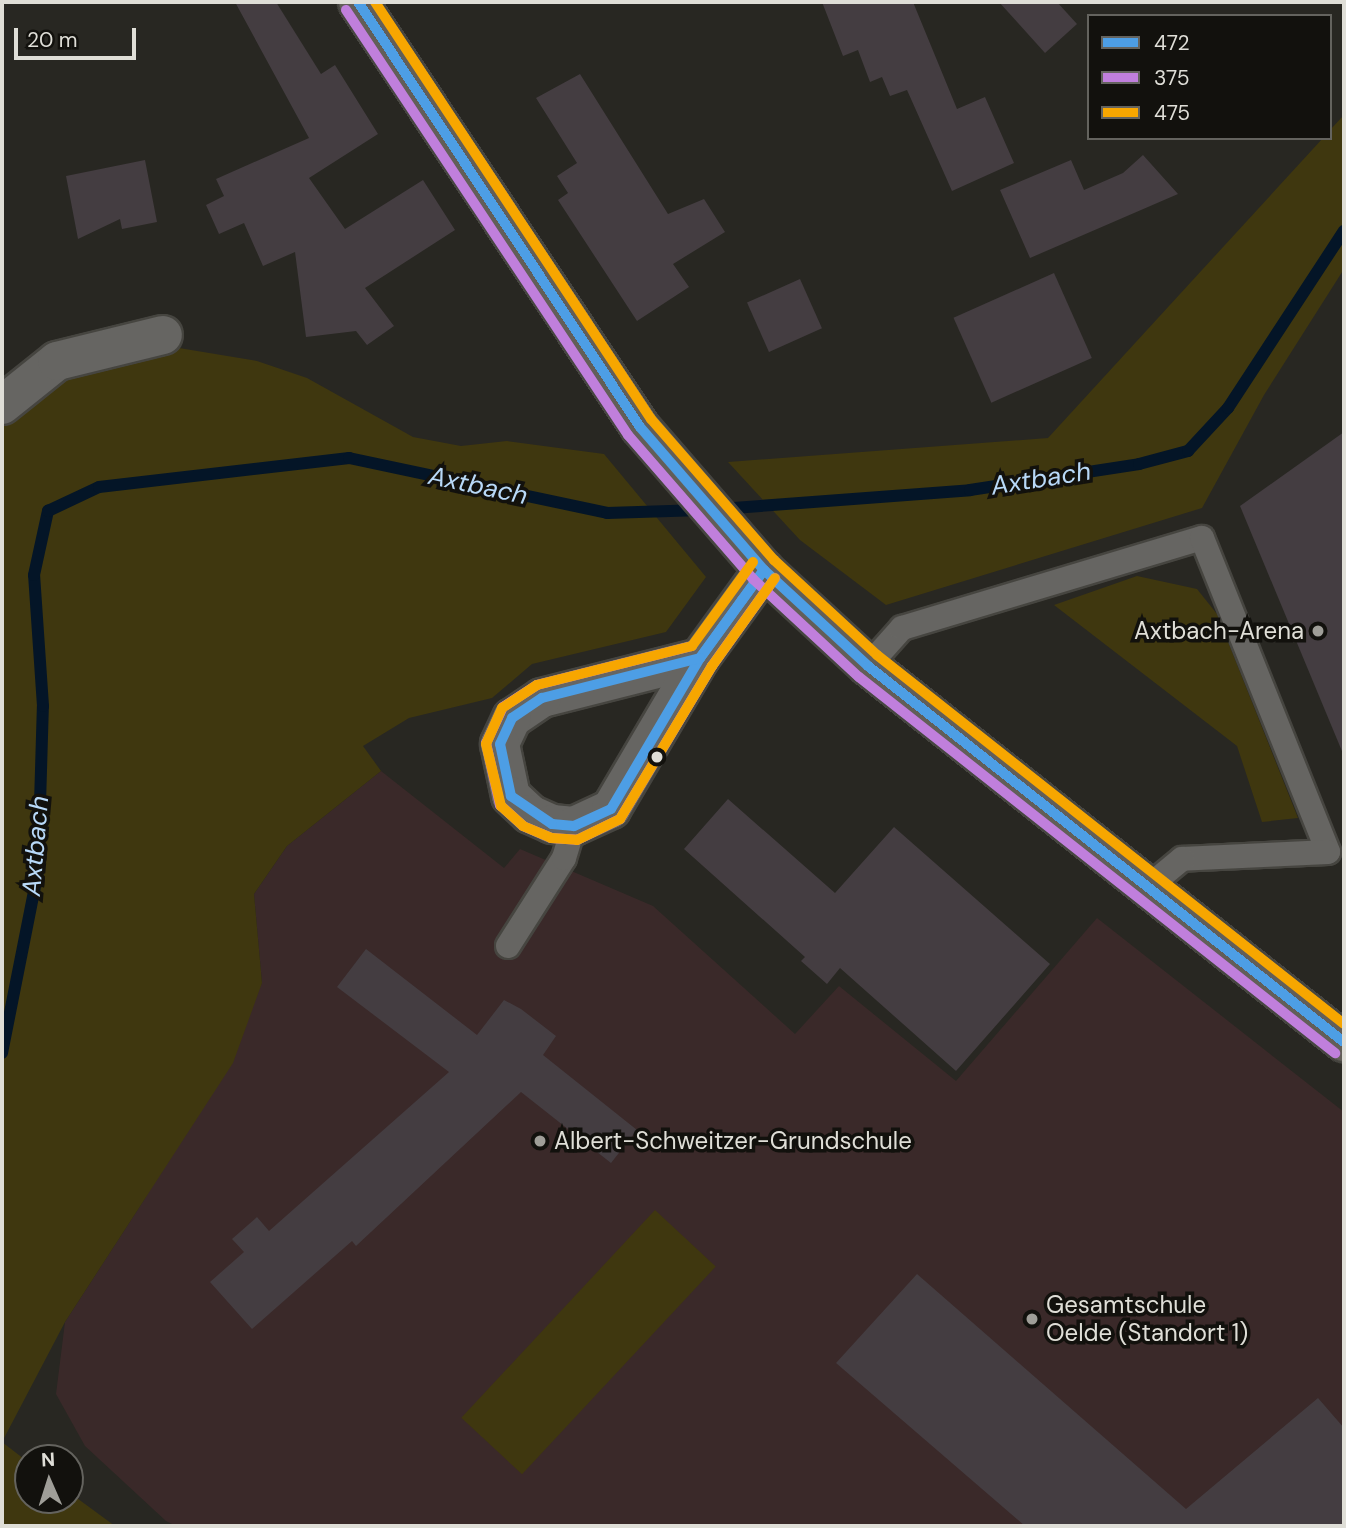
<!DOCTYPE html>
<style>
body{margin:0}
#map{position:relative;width:1346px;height:1528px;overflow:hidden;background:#282722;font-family:"DM Sans",sans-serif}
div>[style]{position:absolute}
.education>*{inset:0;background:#3a2929}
.green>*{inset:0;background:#3f370f;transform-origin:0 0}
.stream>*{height:12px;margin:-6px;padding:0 6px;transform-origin:6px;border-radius:6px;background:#041527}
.building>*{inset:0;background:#443d41;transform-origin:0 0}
.roads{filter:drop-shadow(2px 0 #464540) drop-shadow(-2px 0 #464540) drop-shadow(0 2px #464540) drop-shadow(0 -2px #464540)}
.lane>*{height:24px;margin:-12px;padding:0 12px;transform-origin:12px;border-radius:12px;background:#666562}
.street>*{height:38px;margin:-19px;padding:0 19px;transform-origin:19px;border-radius:19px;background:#666562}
.secondary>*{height:38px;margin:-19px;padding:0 19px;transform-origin:19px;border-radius:19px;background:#625e58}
.bus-1>*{height:10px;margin:-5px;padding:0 5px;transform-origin:5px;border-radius:5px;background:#4d9ee5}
.bus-2>*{height:10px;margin:-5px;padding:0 5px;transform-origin:5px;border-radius:5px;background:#c07fdc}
.bus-3>*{height:10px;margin:-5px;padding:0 5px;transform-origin:5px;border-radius:5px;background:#f7a600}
.dots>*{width:19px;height:19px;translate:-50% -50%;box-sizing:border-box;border:4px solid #12110d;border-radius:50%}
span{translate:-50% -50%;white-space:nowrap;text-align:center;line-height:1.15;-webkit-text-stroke:7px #12110d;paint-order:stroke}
.poi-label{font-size:24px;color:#dfded7}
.right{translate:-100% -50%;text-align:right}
.left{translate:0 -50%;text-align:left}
.water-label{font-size:26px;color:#b8d9f8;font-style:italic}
.frame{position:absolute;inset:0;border:4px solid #dfded7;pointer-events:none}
.legend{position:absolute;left:1087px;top:14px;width:245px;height:126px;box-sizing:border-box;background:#12110d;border:2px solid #64635e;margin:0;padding:9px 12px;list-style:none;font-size:21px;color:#dfded7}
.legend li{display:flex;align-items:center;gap:14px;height:35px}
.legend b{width:35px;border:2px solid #64635e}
.north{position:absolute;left:14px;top:1444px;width:70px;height:70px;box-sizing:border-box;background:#12110d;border:2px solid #64635e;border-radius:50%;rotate:357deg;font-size:19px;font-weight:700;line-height:28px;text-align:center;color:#dfded7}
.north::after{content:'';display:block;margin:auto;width:24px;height:32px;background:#9f9e98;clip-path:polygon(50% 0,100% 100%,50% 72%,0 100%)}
.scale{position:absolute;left:14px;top:28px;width:122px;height:32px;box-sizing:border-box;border:4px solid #dfded7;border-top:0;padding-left:9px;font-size:21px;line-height:24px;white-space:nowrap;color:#dfded7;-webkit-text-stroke:5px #12110d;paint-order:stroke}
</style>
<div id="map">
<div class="education">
<i style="clip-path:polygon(381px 771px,504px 868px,520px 849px,653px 906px,795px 1034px,839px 986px,956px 1081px,1097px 918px,1344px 1112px,1344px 1526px,176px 1526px,166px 1521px,85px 1446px,56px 1394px,65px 1322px,144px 1200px,262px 983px,254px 894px,287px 846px)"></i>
</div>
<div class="green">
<i style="clip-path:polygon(1344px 115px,1344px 269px,1264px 395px,1202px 508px,886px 605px,800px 540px,728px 462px,1048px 438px,1323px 138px,1330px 138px,1330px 130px)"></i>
<i style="clip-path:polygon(167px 346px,257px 361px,307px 378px,413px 437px,461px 446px,507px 441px,604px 454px,706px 577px,666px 632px,532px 664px,492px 698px,409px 718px,363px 746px,381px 771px,287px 846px,254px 894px,262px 983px,233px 1063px,65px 1322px,2px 1442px,28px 1462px,28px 1500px,70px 1500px,70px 1493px,115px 1526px,2px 1526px,2px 422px,59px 374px)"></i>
<i style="clip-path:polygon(1137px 576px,1197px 589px,1217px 614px,1298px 818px,1262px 822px,1237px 746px,1054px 605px)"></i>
<i style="left:655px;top:1210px;width:83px;height:284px;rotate:43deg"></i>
</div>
<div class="stream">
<i style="left:720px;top:509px;width:251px;rotate:-4.3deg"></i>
<i style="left:970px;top:490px;width:171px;rotate:-8.7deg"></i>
<i style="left:1139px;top:464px;width:51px;rotate:-14.9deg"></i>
<i style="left:1188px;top:451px;width:59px;rotate:-47.1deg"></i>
<i style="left:1228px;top:408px;width:212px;rotate:-56.8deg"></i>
<i style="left:2px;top:1053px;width:186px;rotate:-78.8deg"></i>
<i style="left:38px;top:871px;width:165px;rotate:-88.3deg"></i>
<i style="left:43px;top:706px;width:131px;rotate:-93.9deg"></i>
<i style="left:34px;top:575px;width:66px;rotate:-77.7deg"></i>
<i style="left:48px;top:511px;width:56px;rotate:-25.2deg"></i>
<i style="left:99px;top:487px;width:252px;rotate:-6.6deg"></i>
<i style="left:349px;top:458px;width:264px;rotate:12deg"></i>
<i style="left:607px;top:513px;width:95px;rotate:-1.8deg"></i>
</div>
<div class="building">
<i style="clip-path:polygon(235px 2px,276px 2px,321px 74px,335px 65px,378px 134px,309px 178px,345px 229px,423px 180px,455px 230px,365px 288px,394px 326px,367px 345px,356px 331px,306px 337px,295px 252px,263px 266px,244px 223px,219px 234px,206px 205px,224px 196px,216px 179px,309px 138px)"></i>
<i style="clip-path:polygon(822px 2px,913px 2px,957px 109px,985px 97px,1014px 163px,952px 191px,907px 90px,890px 96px,882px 77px,870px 82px,858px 50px,843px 56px)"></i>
<i style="clip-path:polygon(999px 2px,1057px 2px,1077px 24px,1045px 53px)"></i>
<i style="clip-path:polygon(580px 74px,668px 214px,704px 199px,725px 232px,673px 264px,689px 287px,637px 321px,558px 200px,568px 193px,557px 176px,577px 163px,536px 98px)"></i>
<i style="clip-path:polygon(1143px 155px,1178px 194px,1030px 258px,1000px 190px,1071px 160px,1084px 190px,1123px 173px)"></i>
<i style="clip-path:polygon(145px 160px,157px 222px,122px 229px,120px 219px,78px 239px,66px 176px)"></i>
<i style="left:1054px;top:273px;width:93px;height:110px;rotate:66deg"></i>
<i style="left:800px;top:279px;width:54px;height:58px;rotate:66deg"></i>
<i style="clip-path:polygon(1344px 432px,1344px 756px,1240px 506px)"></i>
<i style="clip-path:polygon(728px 799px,835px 893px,894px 827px,1050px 964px,956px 1071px,840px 968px,827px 984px,801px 961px,805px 957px,684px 849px)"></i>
<i style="clip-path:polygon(366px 949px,477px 1035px,504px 1000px,521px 1009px,556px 1036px,543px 1055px,637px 1130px,611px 1163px,521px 1092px,356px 1246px,352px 1241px,252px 1329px,210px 1282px,244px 1252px,232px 1239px,257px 1217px,269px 1231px,449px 1072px,337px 987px)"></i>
<i style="clip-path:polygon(917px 1274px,1186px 1509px,1318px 1398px,1344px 1428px,1344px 1526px,1025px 1526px,836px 1363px)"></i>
</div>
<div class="roads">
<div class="lane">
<i style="left:868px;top:666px;width:51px;rotate:-48.2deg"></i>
<i style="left:902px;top:628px;width:313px;rotate:-16.7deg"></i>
<i style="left:1202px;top:538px;width:338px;rotate:68.1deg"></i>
<i style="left:1328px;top:852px;width:146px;rotate:177.3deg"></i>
<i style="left:1182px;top:859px;width:45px;rotate:140.4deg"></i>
<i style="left:508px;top:946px;width:104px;rotate:-57.5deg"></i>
<i style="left:564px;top:858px;width:34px;rotate:-73deg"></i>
</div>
<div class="street">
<i style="left:2px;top:405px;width:70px;rotate:-38.7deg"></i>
<i style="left:57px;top:361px;width:109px;rotate:-13.8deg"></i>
<i style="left:700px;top:658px;width:163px;rotate:165.8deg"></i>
<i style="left:542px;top:698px;width:36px;rotate:146deg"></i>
<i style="left:512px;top:718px;width:29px;rotate:115deg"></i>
<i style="left:500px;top:744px;width:53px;rotate:78.1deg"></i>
<i style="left:511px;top:796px;width:26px;rotate:43deg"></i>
<i style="left:530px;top:814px;width:24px;rotate:24deg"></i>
<i style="left:552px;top:824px;width:22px;rotate:5deg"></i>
<i style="left:574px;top:826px;width:41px;rotate:-24.7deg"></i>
<i style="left:611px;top:809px;width:175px;rotate:-59.5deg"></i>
<i style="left:700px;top:658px;width:109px;rotate:-54deg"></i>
</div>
<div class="secondary">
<i style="left:358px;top:2px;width:510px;rotate:56.43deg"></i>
<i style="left:640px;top:427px;width:189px;rotate:49.1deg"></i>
<i style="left:764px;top:570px;width:142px;rotate:42.7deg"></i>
<i style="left:868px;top:666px;width:607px;rotate:38.31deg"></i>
</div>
</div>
<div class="bus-1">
<i style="left:358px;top:2px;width:510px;rotate:56.43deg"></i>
<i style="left:640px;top:427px;width:189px;rotate:49.1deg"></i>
<i style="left:764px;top:570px;width:142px;rotate:42.7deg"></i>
<i style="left:868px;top:666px;width:607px;rotate:38.31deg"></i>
<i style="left:764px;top:570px;width:109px;rotate:126deg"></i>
<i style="left:700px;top:658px;width:72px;rotate:-54.1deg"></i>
<i style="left:742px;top:600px;width:37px;rotate:-54deg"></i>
<i style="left:700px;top:658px;width:175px;rotate:120.5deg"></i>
<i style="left:611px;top:809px;width:41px;rotate:155.3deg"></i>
<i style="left:574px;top:826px;width:22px;rotate:-175deg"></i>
<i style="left:552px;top:824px;width:50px;rotate:-145.7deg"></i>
<i style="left:511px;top:796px;width:53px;rotate:-101.9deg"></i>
<i style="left:500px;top:744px;width:29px;rotate:-65deg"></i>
<i style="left:512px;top:718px;width:36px;rotate:-34deg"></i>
<i style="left:542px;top:698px;width:163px;rotate:-14.2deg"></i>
</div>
<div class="bus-2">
<i style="left:346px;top:10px;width:510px;rotate:56.43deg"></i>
<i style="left:628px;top:435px;width:191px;rotate:49deg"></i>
<i style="left:753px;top:579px;width:144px;rotate:42.8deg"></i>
<i style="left:859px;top:677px;width:607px;rotate:38.31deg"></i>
<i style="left:692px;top:646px;width:160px;rotate:165.9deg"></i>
<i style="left:537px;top:685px;width:40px;rotate:147.1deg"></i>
<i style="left:503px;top:707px;width:40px;rotate:115deg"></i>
<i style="left:486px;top:743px;width:64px;rotate:77.3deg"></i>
<i style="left:500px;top:805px;width:31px;rotate:42deg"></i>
<i style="left:523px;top:826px;width:30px;rotate:23deg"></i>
<i style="left:551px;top:838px;width:26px;rotate:4deg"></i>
<i style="left:577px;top:840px;width:48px;rotate:-26deg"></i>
<i style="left:620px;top:819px;width:179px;rotate:-59deg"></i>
<i style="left:712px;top:666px;width:108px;rotate:-54.4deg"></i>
</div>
<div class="bus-3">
<i style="left:375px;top:2px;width:500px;rotate:56.5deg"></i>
<i style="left:651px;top:419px;width:187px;rotate:48.9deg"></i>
<i style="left:774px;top:560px;width:140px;rotate:42.7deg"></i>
<i style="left:877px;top:655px;width:595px;rotate:38.31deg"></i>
<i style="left:753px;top:562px;width:104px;rotate:126deg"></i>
<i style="left:692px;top:646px;width:160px;rotate:165.9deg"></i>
<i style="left:537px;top:685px;width:42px;rotate:146.7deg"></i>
<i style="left:502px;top:708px;width:39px;rotate:114deg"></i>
<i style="left:486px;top:744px;width:64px;rotate:76.4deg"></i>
<i style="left:501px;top:806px;width:30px;rotate:42deg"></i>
<i style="left:523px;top:826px;width:30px;rotate:23deg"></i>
<i style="left:551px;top:838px;width:26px;rotate:4deg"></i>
<i style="left:577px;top:840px;width:48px;rotate:-26deg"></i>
<i style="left:620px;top:819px;width:179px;rotate:-59deg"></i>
<i style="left:712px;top:666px;width:108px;rotate:-54.4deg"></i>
</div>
<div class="dots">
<i style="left:1318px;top:631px;background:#9f9e98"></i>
<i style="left:657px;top:757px;background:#dfded7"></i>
<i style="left:540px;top:1141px;background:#9f9e98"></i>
<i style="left:1032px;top:1319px;background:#9f9e98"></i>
</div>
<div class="poi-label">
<span class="right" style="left:1304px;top:631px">Axtbach-Arena</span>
<span class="left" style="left:554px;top:1141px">Albert-Schweitzer-Grundschule</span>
<span class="left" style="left:1046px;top:1319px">Gesamtschule<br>Oelde (Standort 1)</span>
</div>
<div class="water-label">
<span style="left:1041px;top:479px;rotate:-9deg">Axtbach</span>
<span style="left:478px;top:486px;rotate:12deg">Axtbach</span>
<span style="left:36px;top:846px;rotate:-85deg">Axtbach</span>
</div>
<div class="frame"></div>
<ul class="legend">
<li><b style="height:9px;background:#4d9ee5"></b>472</li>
<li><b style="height:9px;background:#c07fdc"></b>375</li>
<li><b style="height:9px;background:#f7a600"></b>475</li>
</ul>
<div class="north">N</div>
<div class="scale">20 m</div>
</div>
